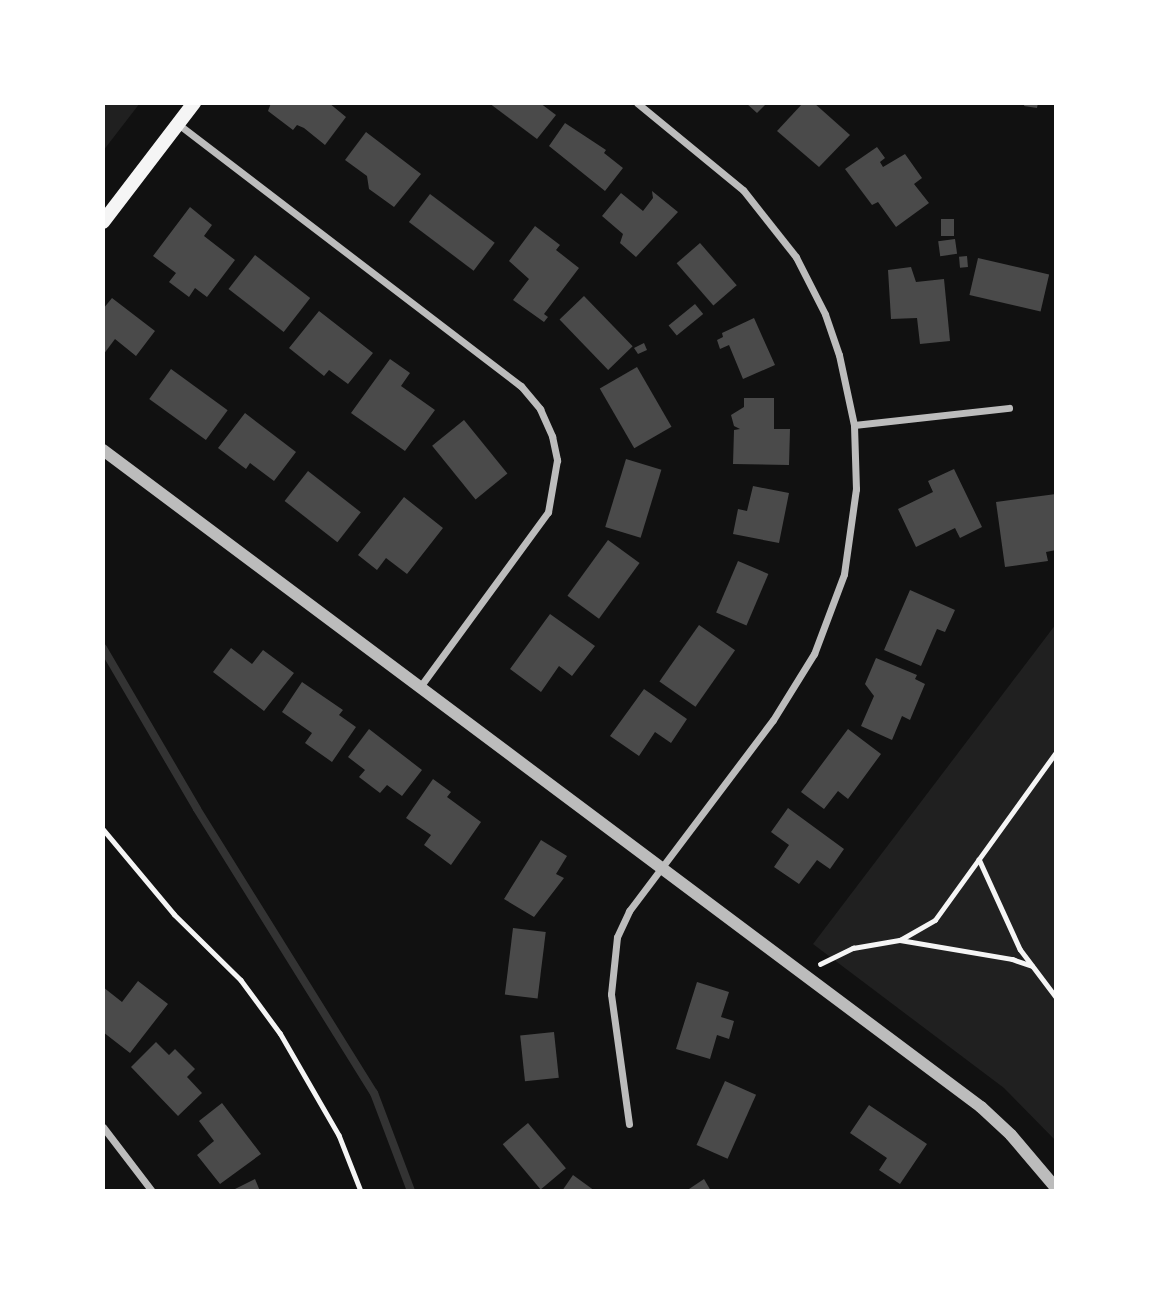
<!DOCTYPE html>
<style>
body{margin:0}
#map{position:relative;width:1159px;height:1294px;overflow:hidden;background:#111;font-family:"DM Sans",sans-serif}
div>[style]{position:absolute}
.green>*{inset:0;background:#202020}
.stream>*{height:8px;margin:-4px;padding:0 4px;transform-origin:4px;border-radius:4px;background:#333}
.building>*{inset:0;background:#4a4a4a;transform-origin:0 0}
.path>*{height:4.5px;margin:-2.25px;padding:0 2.25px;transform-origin:2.25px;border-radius:2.25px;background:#f5f5f5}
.minor>*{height:7px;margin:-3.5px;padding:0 3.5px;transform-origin:3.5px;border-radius:3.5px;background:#bcbcbc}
.tertiary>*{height:12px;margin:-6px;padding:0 6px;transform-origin:6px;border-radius:6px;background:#bcbcbc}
.secondary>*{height:14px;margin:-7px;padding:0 7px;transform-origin:7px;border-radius:7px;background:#f5f5f5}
span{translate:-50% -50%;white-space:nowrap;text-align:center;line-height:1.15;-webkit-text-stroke:6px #fff;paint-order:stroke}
.frame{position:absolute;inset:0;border:105px solid #fff;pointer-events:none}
</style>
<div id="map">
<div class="green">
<i style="clip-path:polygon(103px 103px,140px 103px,103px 151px)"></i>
<i style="clip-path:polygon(1056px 624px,1056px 1141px,1004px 1088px,813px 944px)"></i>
</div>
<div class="stream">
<i style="left:103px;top:648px;width:186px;rotate:59.7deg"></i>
<i style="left:197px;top:809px;width:335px;rotate:58.1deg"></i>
<i style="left:374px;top:1093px;width:105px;rotate:69.3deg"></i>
</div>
<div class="building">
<i style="clip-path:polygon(271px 103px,329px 103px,346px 117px,325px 145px,304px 128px,297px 125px,293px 130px,268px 111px)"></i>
<i style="clip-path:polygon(489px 103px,540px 103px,556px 115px,537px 139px)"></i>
<i style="clip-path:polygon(746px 103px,767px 103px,757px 113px)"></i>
<i style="clip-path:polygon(803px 103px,814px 103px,850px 135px,819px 167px,777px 131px)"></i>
<i style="clip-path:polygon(1025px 103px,1038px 103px,1037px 108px,1024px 106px)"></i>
<i style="clip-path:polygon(565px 123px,606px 150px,604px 153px,623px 168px,605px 191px,549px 146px)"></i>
<i style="clip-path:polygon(366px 132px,421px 174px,394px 207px,369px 189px,367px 176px,345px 160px)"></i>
<i style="clip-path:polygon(877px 147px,885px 158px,880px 162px,883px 167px,905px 154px,922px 178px,914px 184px,929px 203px,896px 227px,878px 202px,872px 205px,845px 169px)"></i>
<i style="clip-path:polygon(652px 191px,678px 212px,636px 257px,620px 243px,623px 234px,602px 216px,621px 193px,643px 211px,653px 198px)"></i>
<i style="left:430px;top:194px;width:81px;height:35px;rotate:37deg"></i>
<i style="clip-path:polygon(190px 207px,212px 225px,204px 236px,235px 260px,207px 297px,195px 288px,189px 297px,169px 282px,176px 273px,153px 256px)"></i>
<i style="left:941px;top:219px;width:13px;height:17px"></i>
<i style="clip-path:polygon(535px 226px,560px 245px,556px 250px,579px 268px,544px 314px,548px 317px,544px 322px,513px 300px,529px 279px,509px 261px)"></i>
<i style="left:955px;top:239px;width:15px;height:17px;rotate:82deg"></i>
<i style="left:700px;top:243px;width:56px;height:31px;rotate:49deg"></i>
<i style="left:255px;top:255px;width:70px;height:43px;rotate:38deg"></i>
<i style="left:967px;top:256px;width:11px;height:8px;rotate:85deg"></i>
<i style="left:978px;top:258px;width:73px;height:38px;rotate:13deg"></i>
<i style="clip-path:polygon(911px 267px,916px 282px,944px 279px,950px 341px,920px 344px,917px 318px,891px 319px,888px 270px)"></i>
<i style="left:584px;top:296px;width:70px;height:34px;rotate:46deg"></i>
<i style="clip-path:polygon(112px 298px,155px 331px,136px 356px,115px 339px,103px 355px,103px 309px)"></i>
<i style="left:695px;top:304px;width:13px;height:34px;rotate:51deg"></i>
<i style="clip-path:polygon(319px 311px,373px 353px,348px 384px,329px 370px,324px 376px,289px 348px)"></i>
<i style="clip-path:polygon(754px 318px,775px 365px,743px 379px,729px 345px,720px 349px,717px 340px,723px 337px,722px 333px)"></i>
<i style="clip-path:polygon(644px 343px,647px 350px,638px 354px,634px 348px)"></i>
<i style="clip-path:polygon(390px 359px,410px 373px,401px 386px,435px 410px,405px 451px,351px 413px)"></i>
<i style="left:637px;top:367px;width:69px;height:43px;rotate:60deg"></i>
<i style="left:171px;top:369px;width:70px;height:37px;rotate:36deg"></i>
<i style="clip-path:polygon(744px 398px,774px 398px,774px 429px,790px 429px,789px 465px,733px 464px,734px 430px,740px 429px,734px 426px,731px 415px,744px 407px)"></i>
<i style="clip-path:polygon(245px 413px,296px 452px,274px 481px,250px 463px,246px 469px,218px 448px)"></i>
<i style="left:464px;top:420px;width:69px;height:41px;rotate:51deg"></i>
<i style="left:626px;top:459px;width:37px;height:71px;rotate:17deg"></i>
<i style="clip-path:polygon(954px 469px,982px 527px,960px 538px,955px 528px,916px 547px,898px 509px,933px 492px,928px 481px)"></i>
<i style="left:308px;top:471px;width:67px;height:38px;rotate:38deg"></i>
<i style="clip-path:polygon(753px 486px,789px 493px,779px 543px,733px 534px,738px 509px,747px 511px)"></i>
<i style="clip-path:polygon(1056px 494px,1056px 550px,1046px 552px,1048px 561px,1005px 567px,996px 502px)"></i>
<i style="clip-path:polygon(404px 497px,443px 528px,407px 574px,386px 558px,377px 570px,358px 555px)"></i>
<i style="left:608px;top:540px;width:39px;height:69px;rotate:36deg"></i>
<i style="left:738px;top:561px;width:33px;height:56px;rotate:23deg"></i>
<i style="clip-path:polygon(910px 590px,955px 610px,945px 632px,937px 629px,921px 666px,884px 650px)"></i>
<i style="clip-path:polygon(550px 614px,595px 646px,572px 676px,559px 666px,541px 692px,510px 669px)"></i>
<i style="left:699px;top:625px;width:44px;height:69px;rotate:35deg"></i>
<i style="clip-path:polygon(231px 648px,252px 664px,263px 650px,294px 673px,264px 711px,213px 672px)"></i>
<i style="clip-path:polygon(876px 658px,917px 675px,915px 679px,925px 684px,910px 720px,902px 716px,892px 740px,861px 726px,874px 696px,865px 684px)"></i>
<i style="clip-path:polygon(302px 682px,343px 710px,339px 715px,356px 727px,332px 762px,305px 743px,312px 733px,282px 712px)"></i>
<i style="clip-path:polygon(644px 689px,687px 719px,671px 743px,655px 732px,639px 756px,610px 736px)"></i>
<i style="clip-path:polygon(369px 729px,422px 770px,402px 796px,387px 785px,380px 793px,359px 777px,365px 770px,348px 757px)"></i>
<i style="clip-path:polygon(848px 729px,881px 754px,848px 799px,838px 791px,824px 809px,801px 792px)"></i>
<i style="clip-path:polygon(433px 779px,451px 792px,447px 797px,481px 822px,451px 865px,424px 845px,431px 835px,406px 818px)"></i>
<i style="clip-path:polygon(788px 808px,844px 849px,830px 869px,817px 860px,799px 884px,774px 867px,789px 845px,771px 832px)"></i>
<i style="clip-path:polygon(541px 840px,567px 856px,556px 874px,564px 878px,534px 917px,504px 899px)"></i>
<i style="left:513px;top:928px;width:33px;height:67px;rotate:7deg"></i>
<i style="clip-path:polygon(138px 981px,168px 1004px,130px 1053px,103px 1032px,103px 987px,122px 1002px)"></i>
<i style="clip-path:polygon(697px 982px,729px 992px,721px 1017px,734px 1021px,729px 1039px,717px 1035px,710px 1059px,676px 1049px)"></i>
<i style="left:554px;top:1032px;width:46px;height:34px;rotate:84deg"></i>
<i style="clip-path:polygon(156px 1042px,169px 1055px,175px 1049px,195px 1069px,187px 1077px,202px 1093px,178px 1116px,131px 1067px)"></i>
<i style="left:725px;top:1081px;width:34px;height:70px;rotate:24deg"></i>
<i style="clip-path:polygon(222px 1103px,261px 1154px,220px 1184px,197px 1155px,214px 1141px,199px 1121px)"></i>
<i style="clip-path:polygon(869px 1105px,927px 1144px,900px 1184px,879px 1170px,887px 1158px,850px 1133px)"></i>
<i style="left:528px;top:1123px;width:59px;height:33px;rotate:50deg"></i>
<i style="clip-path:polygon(573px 1175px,595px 1191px,562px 1191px)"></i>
<i style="clip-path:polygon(255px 1179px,260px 1191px,231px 1191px)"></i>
<i style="clip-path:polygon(704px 1179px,711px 1191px,686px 1191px)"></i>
</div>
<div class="path">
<i style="left:103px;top:829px;width:111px;rotate:50.1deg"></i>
<i style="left:174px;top:914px;width:94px;rotate:44.6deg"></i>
<i style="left:241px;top:980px;width:66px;rotate:53.7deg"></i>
<i style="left:280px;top:1033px;width:118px;rotate:60deg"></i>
<i style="left:339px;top:1135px;width:60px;rotate:68.6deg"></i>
<i style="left:979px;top:859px;width:99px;rotate:65.5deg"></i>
<i style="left:1020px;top:949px;width:60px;rotate:53.1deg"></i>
<i style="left:900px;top:940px;width:40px;rotate:-29.7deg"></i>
<i style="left:935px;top:920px;width:207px;rotate:-54.2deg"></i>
<i style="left:820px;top:964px;width:37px;rotate:-26deg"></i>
<i style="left:853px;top:948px;width:48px;rotate:-9.7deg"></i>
<i style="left:900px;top:940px;width:114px;rotate:9.6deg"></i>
<i style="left:1012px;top:959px;width:21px;rotate:19deg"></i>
</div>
<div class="minor">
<i style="left:178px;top:124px;width:432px;rotate:37.4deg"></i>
<i style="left:521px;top:386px;width:30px;rotate:50deg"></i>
<i style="left:540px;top:409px;width:30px;rotate:66deg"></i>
<i style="left:552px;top:436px;width:25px;rotate:78deg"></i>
<i style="left:557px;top:460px;width:53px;rotate:99.8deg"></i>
<i style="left:548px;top:512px;width:217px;rotate:126.2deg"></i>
<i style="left:854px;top:425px;width:156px;rotate:-6.3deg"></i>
<i style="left:629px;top:1124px;width:131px;rotate:-97.9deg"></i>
<i style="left:611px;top:994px;width:57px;rotate:-84deg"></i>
<i style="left:617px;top:937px;width:29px;rotate:-65deg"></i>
<i style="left:629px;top:911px;width:239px;rotate:-53deg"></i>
<i style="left:773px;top:720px;width:78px;rotate:-58.2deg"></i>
<i style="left:814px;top:654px;width:85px;rotate:-69.4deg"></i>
<i style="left:844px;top:574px;width:86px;rotate:-82deg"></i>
<i style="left:856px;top:489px;width:64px;rotate:-91.8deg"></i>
<i style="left:854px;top:425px;width:72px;rotate:-102.1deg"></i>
<i style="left:839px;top:355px;width:43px;rotate:-108.9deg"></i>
<i style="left:825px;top:314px;width:64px;rotate:-117deg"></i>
<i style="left:796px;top:257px;width:85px;rotate:-128.3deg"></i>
<i style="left:743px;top:190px;width:137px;rotate:-140.6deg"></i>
<i style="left:103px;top:1127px;width:81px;rotate:52.6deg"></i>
</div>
<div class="tertiary">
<i style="left:103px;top:450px;width:1097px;rotate:36.81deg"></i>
<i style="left:981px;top:1107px;width:41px;rotate:43deg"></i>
<i style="left:1011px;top:1135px;width:70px;rotate:49.7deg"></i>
</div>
<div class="secondary">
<i style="left:103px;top:222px;width:150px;rotate:-52.6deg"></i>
</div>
<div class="frame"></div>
</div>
